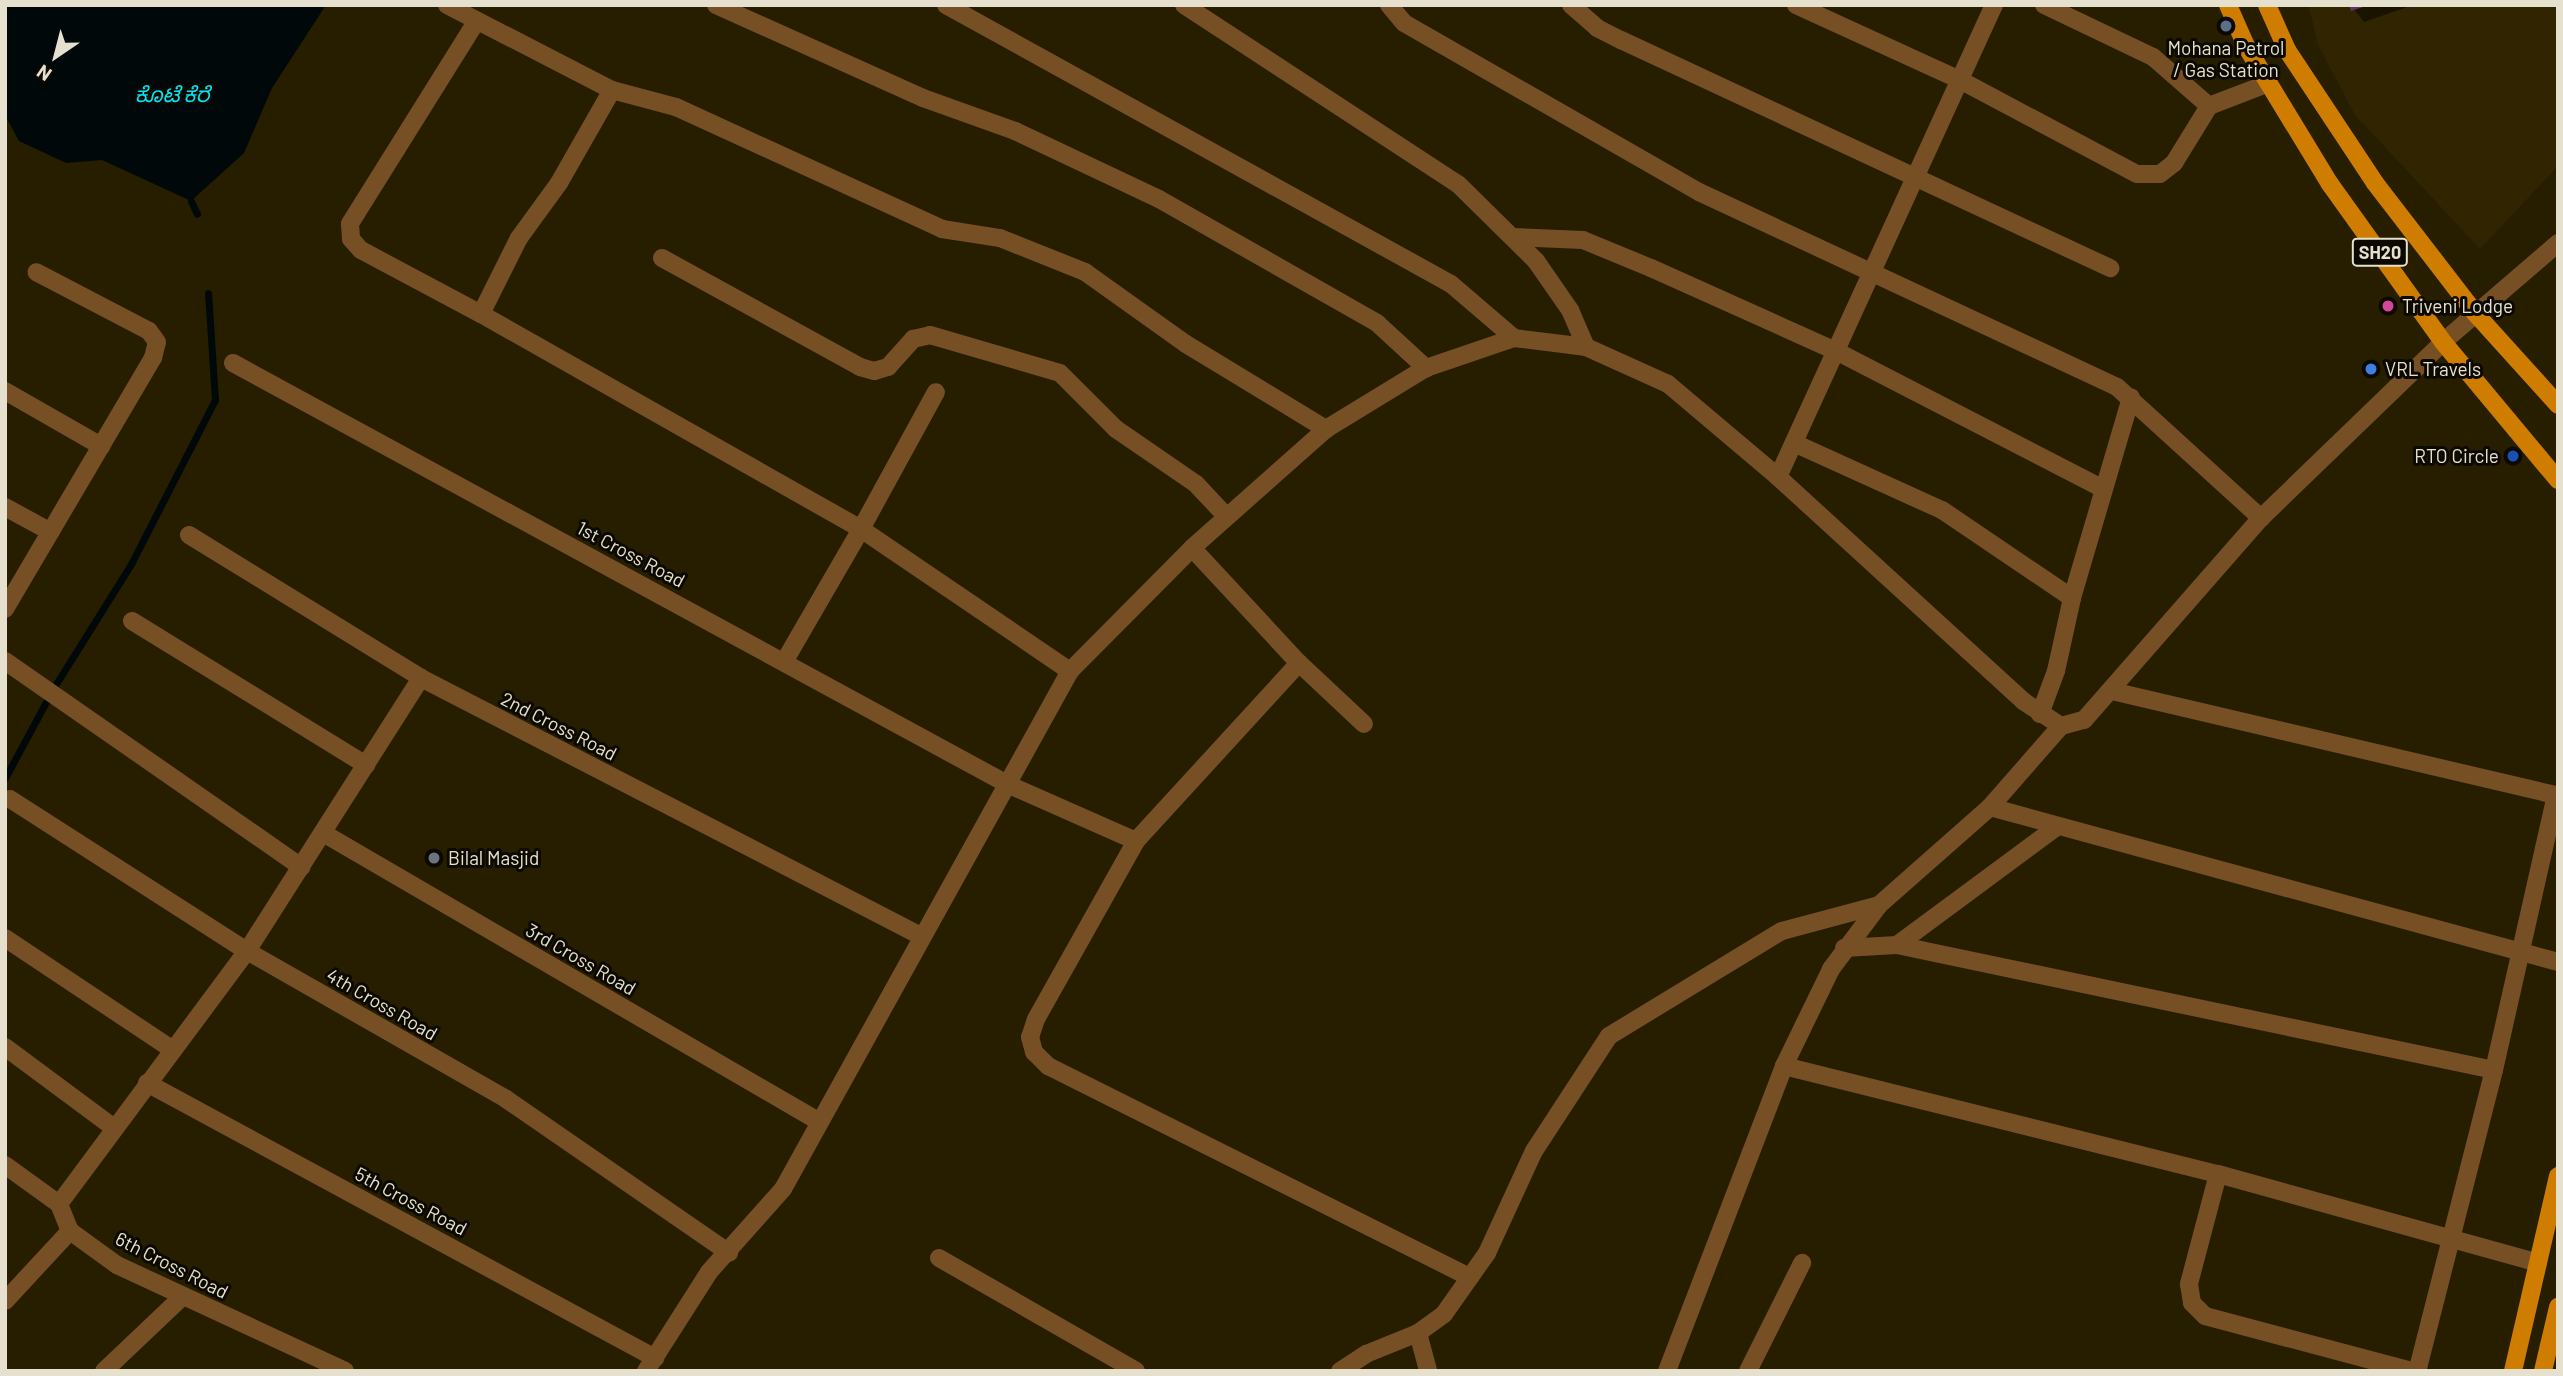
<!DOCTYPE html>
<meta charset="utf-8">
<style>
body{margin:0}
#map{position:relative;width:2563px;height:1376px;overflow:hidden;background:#271e00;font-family:Barlow,"Noto Sans Kannada",sans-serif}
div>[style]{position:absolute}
.built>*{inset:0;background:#302500}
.water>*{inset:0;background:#00080a}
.shadow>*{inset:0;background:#0007}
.stream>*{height:7px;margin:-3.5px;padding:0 3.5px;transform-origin:3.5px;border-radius:3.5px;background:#00080a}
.building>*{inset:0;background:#63306d}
.minor>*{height:18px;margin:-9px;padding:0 9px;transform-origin:9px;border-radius:9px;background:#764f25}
.tertiary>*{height:18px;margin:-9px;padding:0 9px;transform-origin:9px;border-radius:9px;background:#764f25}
.primary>*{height:18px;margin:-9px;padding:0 9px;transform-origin:9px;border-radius:9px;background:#ce7d00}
.dots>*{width:19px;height:19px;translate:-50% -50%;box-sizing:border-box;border:4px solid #0c0901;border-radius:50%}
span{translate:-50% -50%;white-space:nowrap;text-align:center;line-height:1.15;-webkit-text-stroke:6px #0c0901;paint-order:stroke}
.shield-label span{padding:2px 5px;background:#0c0901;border:2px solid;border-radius:5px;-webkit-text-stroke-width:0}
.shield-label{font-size:18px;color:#e6e1cf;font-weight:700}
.poi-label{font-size:19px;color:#e6e1cf}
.left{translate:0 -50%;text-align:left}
.right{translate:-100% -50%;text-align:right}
.street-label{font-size:19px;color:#e6e1cf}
.water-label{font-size:21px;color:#06e5f7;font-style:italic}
.frame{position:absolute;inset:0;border:7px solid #e6e1cf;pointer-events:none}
.north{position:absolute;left:21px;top:21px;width:70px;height:70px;-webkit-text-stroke:5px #0c0901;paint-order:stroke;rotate:215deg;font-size:19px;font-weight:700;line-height:28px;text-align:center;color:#e6e1cf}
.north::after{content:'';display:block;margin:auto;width:24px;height:32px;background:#e6e1cf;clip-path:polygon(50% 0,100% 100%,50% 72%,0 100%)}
</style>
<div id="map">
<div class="built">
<i style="clip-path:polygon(2308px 5px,2558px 5px,2558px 166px,2480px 249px,2355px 115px,2319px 47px)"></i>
</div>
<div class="water">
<i style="clip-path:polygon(5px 5px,326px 5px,272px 88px,244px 153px,191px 201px,102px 160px,66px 163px,19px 141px,5px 115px)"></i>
</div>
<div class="shadow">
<i style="clip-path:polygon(2351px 5px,2413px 5px,2364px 22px)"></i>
</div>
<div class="stream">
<i style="left:191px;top:201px;width:14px;rotate:65deg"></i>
<i style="left:56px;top:684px;width:142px;rotate:-58deg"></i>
<i style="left:131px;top:564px;width:184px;rotate:-62.9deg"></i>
<i style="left:215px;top:400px;width:107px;rotate:-93.7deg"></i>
<i style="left:5px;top:778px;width:91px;rotate:-61.7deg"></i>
</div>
<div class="building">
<i style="clip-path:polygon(2349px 5px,2366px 5px,2366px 6px,2351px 11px)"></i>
</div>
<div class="minor">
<i style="left:447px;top:5px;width:186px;rotate:27.3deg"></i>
<i style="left:612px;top:90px;width:66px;rotate:14.9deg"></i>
<i style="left:676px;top:107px;width:293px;rotate:24.6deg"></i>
<i style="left:942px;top:229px;width:59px;rotate:8.8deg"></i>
<i style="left:1000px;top:238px;width:92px;rotate:21.8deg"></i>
<i style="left:1085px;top:272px;width:124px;rotate:35.5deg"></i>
<i style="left:1186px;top:344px;width:164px;rotate:31.3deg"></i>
<i style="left:716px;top:5px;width:227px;rotate:24.2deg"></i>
<i style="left:923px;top:98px;width:98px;rotate:19.7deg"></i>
<i style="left:1015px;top:131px;width:159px;rotate:25.3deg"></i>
<i style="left:1159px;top:199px;width:251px;rotate:29.6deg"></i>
<i style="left:1377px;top:323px;width:67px;rotate:42.6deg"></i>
<i style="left:946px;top:5px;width:577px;rotate:28.92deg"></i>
<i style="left:1451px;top:284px;width:83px;rotate:40.6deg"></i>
<i style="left:1184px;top:5px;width:327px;rotate:33.2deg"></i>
<i style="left:1458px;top:184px;width:110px;rotate:44.6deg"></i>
<i style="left:1536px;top:261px;width:60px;rotate:55.2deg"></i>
<i style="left:1570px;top:310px;width:40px;rotate:66.6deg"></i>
<i style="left:1389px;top:5px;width:23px;rotate:50deg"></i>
<i style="left:1404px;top:23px;width:340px;rotate:29.8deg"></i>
<i style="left:1699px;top:192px;width:461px;rotate:25deg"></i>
<i style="left:2117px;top:387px;width:195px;rotate:42.3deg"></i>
<i style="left:1571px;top:5px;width:35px;rotate:41deg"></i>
<i style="left:1597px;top:28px;width:27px;rotate:27deg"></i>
<i style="left:1621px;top:40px;width:540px;rotate:25deg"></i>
<i style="left:1796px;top:5px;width:180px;rotate:24.6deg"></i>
<i style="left:1960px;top:80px;width:200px;rotate:28deg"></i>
<i style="left:2137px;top:174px;width:23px"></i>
<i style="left:2160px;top:174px;width:18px;rotate:-38deg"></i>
<i style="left:2174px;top:163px;width:67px;rotate:-58.4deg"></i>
<i style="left:2209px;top:106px;width:64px;rotate:-21deg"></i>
<i style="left:2044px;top:5px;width:121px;rotate:25.5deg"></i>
<i style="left:2153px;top:57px;width:74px;rotate:41.2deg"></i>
<i style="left:476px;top:22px;width:238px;rotate:122deg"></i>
<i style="left:350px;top:224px;width:15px;rotate:86deg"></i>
<i style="left:351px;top:239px;width:15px;rotate:48deg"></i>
<i style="left:361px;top:250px;width:136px;rotate:28.1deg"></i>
<i style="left:612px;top:90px;width:107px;rotate:119.7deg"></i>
<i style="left:559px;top:183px;width:68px;rotate:126deg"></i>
<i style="left:519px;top:238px;width:85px;rotate:116.6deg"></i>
<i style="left:481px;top:314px;width:437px;rotate:29.5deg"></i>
<i style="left:861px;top:529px;width:156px;rotate:-61.3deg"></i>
<i style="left:1513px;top:237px;width:70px;rotate:2.5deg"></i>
<i style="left:1583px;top:240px;width:74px;rotate:22.4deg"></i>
<i style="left:1651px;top:268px;width:203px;rotate:24.2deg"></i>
<i style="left:1836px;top:351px;width:301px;rotate:27.3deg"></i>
<i style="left:662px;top:258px;width:226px;rotate:28.8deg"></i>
<i style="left:860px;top:367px;width:15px;rotate:16deg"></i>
<i style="left:874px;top:371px;width:15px;rotate:-16deg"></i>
<i style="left:888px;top:367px;width:38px;rotate:-48deg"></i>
<i style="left:913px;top:339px;width:17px;rotate:-13deg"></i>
<i style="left:930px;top:335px;width:135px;rotate:16.3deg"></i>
<i style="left:1060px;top:373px;width:79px;rotate:45deg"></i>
<i style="left:1116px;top:429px;width:97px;rotate:34.5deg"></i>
<i style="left:1196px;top:484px;width:44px;rotate:46.8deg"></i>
<i style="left:233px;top:363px;width:881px;rotate:28.54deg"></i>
<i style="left:1007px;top:784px;width:141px;rotate:23.8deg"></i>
<i style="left:5px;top:391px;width:111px;rotate:29.8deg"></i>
<i style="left:1794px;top:443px;width:162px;rotate:24.4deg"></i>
<i style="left:1942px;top:510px;width:157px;rotate:34.1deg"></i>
<i style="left:1778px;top:477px;width:519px;rotate:-65.41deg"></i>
<i style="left:5px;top:507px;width:52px;rotate:28.5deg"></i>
<i style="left:189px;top:535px;width:273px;rotate:31.6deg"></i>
<i style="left:421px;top:678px;width:563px;rotate:27.29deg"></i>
<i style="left:1192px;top:548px;width:157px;rotate:47.1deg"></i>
<i style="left:1299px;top:663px;width:89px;rotate:43.2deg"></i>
<i style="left:5px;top:609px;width:291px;rotate:-59.5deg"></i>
<i style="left:153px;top:358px;width:16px;rotate:-76deg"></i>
<i style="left:157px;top:342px;width:14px;rotate:-126deg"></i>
<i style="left:149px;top:331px;width:127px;rotate:-152.4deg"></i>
<i style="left:132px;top:621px;width:275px;rotate:31.6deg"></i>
<i style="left:5px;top:661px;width:361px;rotate:34.8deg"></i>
<i style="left:784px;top:662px;width:154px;rotate:-59.9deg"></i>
<i style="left:861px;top:529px;width:253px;rotate:34.2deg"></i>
<i style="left:1299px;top:663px;width:241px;rotate:132.5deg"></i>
<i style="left:1136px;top:841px;width:204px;rotate:119.3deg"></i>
<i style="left:1036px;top:1019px;width:19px;rotate:108deg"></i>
<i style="left:1030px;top:1037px;width:16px;rotate:75deg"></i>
<i style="left:1034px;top:1052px;width:20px;rotate:45deg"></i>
<i style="left:1048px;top:1066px;width:472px;rotate:26.6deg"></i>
<i style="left:2112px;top:691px;width:458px;rotate:13.2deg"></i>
<i style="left:2040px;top:714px;width:46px;rotate:-69.6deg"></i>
<i style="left:2056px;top:671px;width:75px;rotate:-77.6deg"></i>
<i style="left:2072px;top:598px;width:209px;rotate:-73.6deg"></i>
<i style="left:10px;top:799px;width:282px;rotate:32.7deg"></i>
<i style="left:247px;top:951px;width:298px;rotate:29.7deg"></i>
<i style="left:506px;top:1099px;width:271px;rotate:34.6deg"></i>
<i style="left:1990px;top:807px;width:589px;rotate:15.26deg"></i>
<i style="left:323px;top:833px;width:573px;rotate:30.19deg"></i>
<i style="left:5px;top:938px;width:202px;rotate:33.7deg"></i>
<i style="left:1897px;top:945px;width:200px;rotate:-36.5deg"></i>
<i style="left:1844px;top:948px;width:53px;rotate:-3.2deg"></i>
<i style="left:1897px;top:945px;width:610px;rotate:11.83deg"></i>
<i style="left:2494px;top:1070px;width:311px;rotate:104.3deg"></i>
<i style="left:5px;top:1047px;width:136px;rotate:36.6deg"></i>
<i style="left:1784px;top:1066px;width:447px;rotate:14deg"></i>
<i style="left:2218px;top:1174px;width:332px;rotate:15.5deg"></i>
<i style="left:2494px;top:1070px;width:282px;rotate:-77.3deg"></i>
<i style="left:147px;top:1083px;width:578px;rotate:28.43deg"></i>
<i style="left:5px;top:1165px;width:67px;rotate:35.8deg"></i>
<i style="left:59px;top:1204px;width:29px;rotate:68deg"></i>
<i style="left:70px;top:1231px;width:58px;rotate:35.9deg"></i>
<i style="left:117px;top:1265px;width:251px;rotate:24.9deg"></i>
<i style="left:2218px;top:1174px;width:114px;rotate:104.8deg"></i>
<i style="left:2189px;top:1284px;width:19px;rotate:81deg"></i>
<i style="left:2192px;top:1303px;width:18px;rotate:45deg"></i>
<i style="left:2205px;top:1316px;width:214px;rotate:14.9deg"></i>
<i style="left:59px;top:1204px;width:315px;rotate:-53.4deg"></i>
<i style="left:247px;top:951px;width:324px;rotate:-57.5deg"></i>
<i style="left:939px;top:1258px;width:227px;rotate:29.8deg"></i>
<i style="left:5px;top:1301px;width:96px;rotate:-47.1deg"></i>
<i style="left:1418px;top:1333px;width:39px;rotate:75deg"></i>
<i style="left:104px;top:1371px;width:109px;rotate:-43.5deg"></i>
<i style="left:1340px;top:1371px;width:31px;rotate:-33deg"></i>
<i style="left:1366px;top:1354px;width:56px;rotate:-22deg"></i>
<i style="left:1418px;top:1333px;width:32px;rotate:-36deg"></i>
<i style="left:1444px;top:1314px;width:75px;rotate:-54.8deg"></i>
<i style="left:1487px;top:1253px;width:112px;rotate:-65.3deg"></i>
<i style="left:1534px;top:1151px;width:137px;rotate:-56.9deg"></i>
<i style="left:1609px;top:1036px;width:202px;rotate:-31.3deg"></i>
<i style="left:1782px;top:931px;width:100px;rotate:-15deg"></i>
<i style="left:1667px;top:1371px;width:327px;rotate:-69deg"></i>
<i style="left:1784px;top:1066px;width:108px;rotate:-64.1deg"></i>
<i style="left:1831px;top:969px;width:80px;rotate:-53.1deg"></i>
<i style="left:1879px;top:905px;width:148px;rotate:-41.4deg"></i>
<i style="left:1990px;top:807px;width:108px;rotate:-48.8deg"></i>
<i style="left:1748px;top:1371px;width:121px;rotate:-63.4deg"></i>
</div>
<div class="tertiary">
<i style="left:646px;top:1371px;width:117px;rotate:-57.5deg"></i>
<i style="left:709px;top:1272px;width:111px;rotate:-48.3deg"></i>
<i style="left:783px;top:1189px;width:592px;rotate:-61.01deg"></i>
<i style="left:1070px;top:671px;width:173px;rotate:-45.2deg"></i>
<i style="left:1192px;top:548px;width:179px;rotate:-41.6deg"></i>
<i style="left:1326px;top:429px;width:117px;rotate:-31.4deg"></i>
<i style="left:1426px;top:368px;width:93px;rotate:-18.8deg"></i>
<i style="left:1514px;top:338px;width:73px;rotate:7.1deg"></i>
<i style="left:1586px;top:347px;width:90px;rotate:24.3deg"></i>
<i style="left:1668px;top:384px;width:144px;rotate:40.2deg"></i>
<i style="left:1778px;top:477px;width:332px;rotate:42.4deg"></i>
<i style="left:2023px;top:701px;width:45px;rotate:33.3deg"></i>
<i style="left:2061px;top:726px;width:24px;rotate:-15deg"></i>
<i style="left:2084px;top:720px;width:269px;rotate:-48.8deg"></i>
<i style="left:2261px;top:518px;width:253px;rotate:-44deg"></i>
<i style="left:2443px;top:342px;width:152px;rotate:-40.7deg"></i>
</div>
<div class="primary">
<i style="left:2228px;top:5px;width:45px;rotate:66.3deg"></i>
<i style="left:2246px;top:46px;width:162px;rotate:58.7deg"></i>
<i style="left:2330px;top:184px;width:194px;rotate:54.4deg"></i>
<i style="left:2443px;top:342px;width:180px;rotate:50.2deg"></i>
<i style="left:2267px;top:5px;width:49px;rotate:66deg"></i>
<i style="left:2287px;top:50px;width:159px;rotate:56.5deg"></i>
<i style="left:2375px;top:183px;width:164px;rotate:52.4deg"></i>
<i style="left:2475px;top:313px;width:124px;rotate:47.9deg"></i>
<i style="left:2513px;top:1371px;width:200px;rotate:-77deg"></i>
<i style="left:2543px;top:1371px;width:66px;rotate:-76.8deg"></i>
</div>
<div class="dots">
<i style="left:2226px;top:26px;background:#5c6f8a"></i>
<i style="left:2388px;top:306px;background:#d1479c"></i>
<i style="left:2371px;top:369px;background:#3f7fe0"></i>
<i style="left:2513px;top:456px;background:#1a4fb4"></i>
<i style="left:434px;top:858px;background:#6b7280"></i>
</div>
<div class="shield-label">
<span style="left:2380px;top:252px">SH20</span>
</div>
<div class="poi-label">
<span style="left:2226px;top:59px">Mohana Petrol<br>/ Gas Station</span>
<span class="left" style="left:2402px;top:306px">Triveni Lodge</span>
<span class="left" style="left:2385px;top:369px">VRL Travels</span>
<span class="right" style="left:2499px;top:456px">RTO Circle</span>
<span class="left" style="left:448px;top:858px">Bilal Masjid</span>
</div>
<div class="street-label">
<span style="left:631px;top:554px;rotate:28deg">1st Cross Road</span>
<span style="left:559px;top:726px;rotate:27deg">2nd Cross Road</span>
<span style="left:581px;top:959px;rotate:30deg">3rd Cross Road</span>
<span style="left:382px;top:1004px;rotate:30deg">4th Cross Road</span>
<span style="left:411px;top:1201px;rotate:28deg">5th Cross Road</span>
<span style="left:172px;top:1265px;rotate:27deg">6th Cross Road</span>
</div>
<div class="water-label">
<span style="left:172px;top:94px">ಕೊಟೆ ಕೆರೆ</span>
</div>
<div class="frame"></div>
<div class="north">N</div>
</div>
